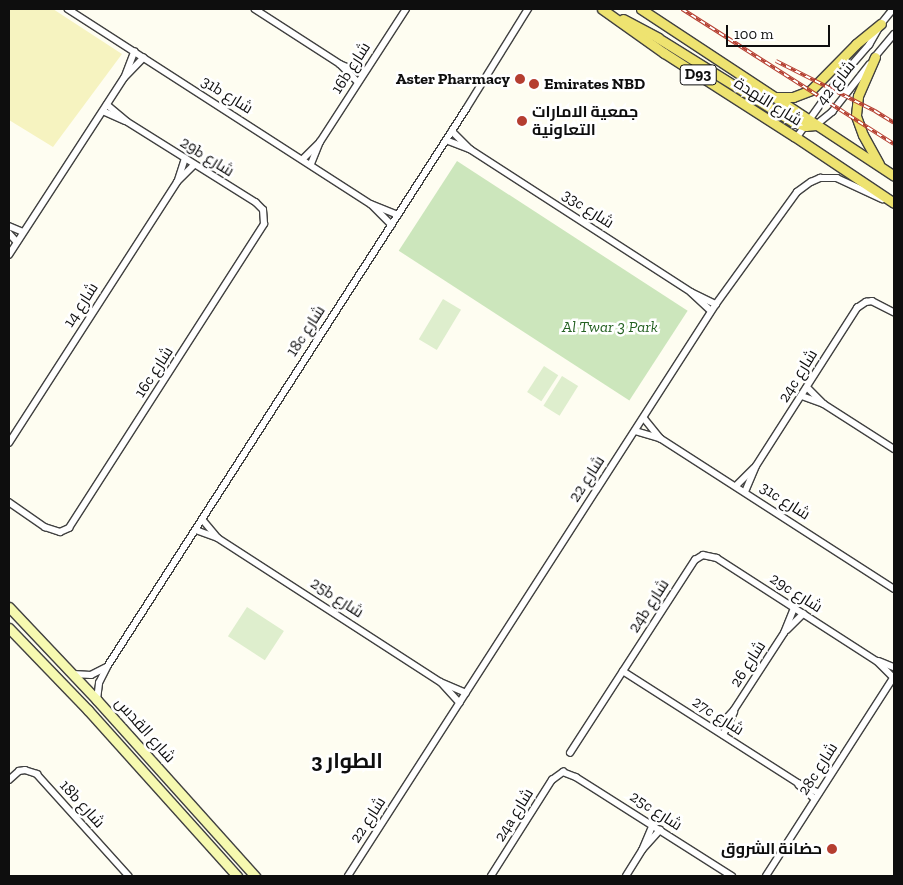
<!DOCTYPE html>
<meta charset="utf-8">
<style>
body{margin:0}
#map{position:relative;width:903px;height:885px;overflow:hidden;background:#fefdf1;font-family:"Zilla Slab",Cairo,serif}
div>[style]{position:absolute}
.green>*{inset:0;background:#cce6bc;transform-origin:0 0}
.sand>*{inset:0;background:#f6f3c0}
.pitch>*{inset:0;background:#deeecd;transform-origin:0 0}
.roads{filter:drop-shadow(1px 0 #414141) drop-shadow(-1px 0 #414141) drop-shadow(0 1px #414141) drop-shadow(0 -1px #414141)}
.street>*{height:5.5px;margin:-2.75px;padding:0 2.75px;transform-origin:2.75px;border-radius:2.75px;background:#fff}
.secondary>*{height:9px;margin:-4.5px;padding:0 4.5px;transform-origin:4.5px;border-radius:4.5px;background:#f6f9b0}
.primary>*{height:9px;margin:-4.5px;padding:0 4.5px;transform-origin:4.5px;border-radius:4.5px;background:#eee370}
.rail>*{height:4px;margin-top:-2px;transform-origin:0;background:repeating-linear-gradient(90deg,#fff 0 5.5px,#b53e30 0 11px);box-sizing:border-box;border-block:1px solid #b53e30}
.dots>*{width:14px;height:14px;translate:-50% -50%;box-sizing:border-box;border:2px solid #fff;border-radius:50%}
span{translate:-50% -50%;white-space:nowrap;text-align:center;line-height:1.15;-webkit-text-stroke:5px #fff;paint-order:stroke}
.shield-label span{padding:1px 4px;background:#fff;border:1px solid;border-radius:4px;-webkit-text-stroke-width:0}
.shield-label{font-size:15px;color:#0e0e0e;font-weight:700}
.street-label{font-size:16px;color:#0e0e0e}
.poi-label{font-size:16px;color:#0e0e0e;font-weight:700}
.right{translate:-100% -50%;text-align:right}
.left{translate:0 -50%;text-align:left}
.park-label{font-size:16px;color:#266223;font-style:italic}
.district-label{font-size:21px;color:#0e0e0e;font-weight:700}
.frame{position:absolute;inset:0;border:10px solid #0e0e0e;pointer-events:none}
.scale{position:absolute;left:726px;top:25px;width:104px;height:22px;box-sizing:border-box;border:2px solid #0e0e0e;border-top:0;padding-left:6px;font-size:15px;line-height:18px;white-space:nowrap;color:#0e0e0e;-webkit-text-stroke:4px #fff;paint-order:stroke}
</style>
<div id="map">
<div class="green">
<i style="left:457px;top:161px;width:275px;height:107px;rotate:33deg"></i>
</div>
<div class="sand">
<i style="clip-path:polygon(9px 9px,53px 9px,122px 54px,53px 147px,9px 120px)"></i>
</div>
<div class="pitch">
<i style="left:443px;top:299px;width:21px;height:47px;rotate:31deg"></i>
<i style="left:544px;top:366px;width:17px;height:31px;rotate:33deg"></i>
<i style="left:562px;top:376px;width:19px;height:35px;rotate:32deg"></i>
<i style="left:247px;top:607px;width:44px;height:35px;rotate:33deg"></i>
</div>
<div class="roads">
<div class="street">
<i style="left:68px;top:9px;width:360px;rotate:32.8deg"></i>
<i style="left:371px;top:204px;width:29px;rotate:22deg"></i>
<i style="left:255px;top:9px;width:101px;rotate:32.9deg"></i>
<i style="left:340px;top:64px;width:25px;rotate:23deg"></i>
<i style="left:874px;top:58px;width:31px;rotate:-50deg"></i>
<i style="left:341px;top:65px;width:24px;rotate:45deg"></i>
<i style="left:125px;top:76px;width:26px;rotate:-69deg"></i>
<i style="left:103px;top:111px;width:24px;rotate:24deg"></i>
<i style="left:816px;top:125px;width:21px;rotate:-39deg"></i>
<i style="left:832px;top:112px;width:60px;rotate:-51.8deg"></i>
<i style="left:452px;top:131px;width:25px;rotate:45deg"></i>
<i style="left:797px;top:137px;width:65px;rotate:-54.4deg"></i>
<i style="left:835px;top:84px;width:52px;rotate:-48.9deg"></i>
<i style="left:869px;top:45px;width:24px;rotate:-60deg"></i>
<i style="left:881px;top:24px;width:19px;rotate:-51deg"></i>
<i style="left:446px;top:140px;width:26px;rotate:21deg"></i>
<i style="left:470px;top:149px;width:263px;rotate:32.9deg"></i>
<i style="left:691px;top:292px;width:28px;rotate:26deg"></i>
<i style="left:303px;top:159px;width:23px;rotate:-45deg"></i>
<i style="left:311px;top:164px;width:24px;rotate:-68deg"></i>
<i style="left:320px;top:142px;width:158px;rotate:-57.1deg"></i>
<i style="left:178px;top:180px;width:22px;rotate:-72deg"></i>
<i style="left:372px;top:205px;width:28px;rotate:45deg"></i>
<i style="left:9px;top:226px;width:15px;rotate:23deg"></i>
<i style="left:9px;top:233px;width:12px;rotate:48deg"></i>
<i style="left:9px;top:255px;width:211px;rotate:-57deg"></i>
<i style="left:124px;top:78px;width:28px;rotate:-46deg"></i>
<i style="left:692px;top:293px;width:26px;rotate:43deg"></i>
<i style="left:807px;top:387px;width:23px;rotate:45deg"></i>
<i style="left:802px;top:396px;width:23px;rotate:20deg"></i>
<i style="left:824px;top:404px;width:83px;rotate:32.7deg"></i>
<i style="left:644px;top:418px;width:26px;rotate:51deg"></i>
<i style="left:635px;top:431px;width:26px;rotate:16deg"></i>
<i style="left:660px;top:438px;width:278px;rotate:32.8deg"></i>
<i style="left:9px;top:443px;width:310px;rotate:-57.2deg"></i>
<i style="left:177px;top:182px;width:24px;rotate:-45deg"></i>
<i style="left:736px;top:486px;width:25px;rotate:-45deg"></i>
<i style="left:745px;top:492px;width:28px;rotate:-67deg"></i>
<i style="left:756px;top:466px;width:188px;rotate:-57.4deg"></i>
<i style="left:857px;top:308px;width:11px;rotate:-34deg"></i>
<i style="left:866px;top:302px;width:6px;rotate:-9deg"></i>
<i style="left:872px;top:301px;width:25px;rotate:27deg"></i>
<i style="left:9px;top:502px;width:44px;rotate:34.8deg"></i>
<i style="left:45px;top:527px;width:16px;rotate:18deg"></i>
<i style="left:60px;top:532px;width:10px;rotate:-24deg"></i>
<i style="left:69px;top:528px;width:361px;rotate:-57.3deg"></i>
<i style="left:264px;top:224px;width:14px;rotate:-94deg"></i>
<i style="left:263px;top:210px;width:10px;rotate:-135deg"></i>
<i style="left:256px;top:203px;width:152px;rotate:-147.9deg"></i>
<i style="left:127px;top:122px;width:26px;rotate:-140deg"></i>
<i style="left:203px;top:520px;width:23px;rotate:50deg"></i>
<i style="left:196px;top:530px;width:23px;rotate:20deg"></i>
<i style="left:218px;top:538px;width:265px;rotate:32.9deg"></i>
<i style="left:441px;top:682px;width:28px;rotate:48deg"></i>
<i style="left:787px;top:630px;width:23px;rotate:-45deg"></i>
<i style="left:879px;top:661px;width:16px;rotate:22deg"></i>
<i style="left:623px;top:671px;width:208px;rotate:32.6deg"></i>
<i style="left:798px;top:783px;width:23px;rotate:25deg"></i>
<i style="left:73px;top:674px;width:18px;rotate:3deg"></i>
<i style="left:91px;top:675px;width:16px;rotate:-27deg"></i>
<i style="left:443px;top:683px;width:25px;rotate:23deg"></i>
<i style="left:97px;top:700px;width:17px;rotate:-83deg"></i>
<i style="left:99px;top:683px;width:18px;rotate:-63deg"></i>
<i style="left:107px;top:667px;width:664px;rotate:-57.24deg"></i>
<i style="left:466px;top:109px;width:118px;rotate:-58.2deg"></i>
<i style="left:716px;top:730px;width:27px;rotate:-48deg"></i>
<i style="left:734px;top:710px;width:92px;rotate:-57deg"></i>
<i style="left:784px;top:633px;width:27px;rotate:-68deg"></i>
<i style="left:723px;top:735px;width:25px;rotate:-64deg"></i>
<i style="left:570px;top:753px;width:230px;rotate:-57.1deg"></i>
<i style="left:695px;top:560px;width:9px;rotate:-32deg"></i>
<i style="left:703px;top:555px;width:14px;rotate:12deg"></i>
<i style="left:717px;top:558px;width:190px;rotate:32.8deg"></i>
<i style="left:877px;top:661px;width:24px;rotate:45deg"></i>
<i style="left:9px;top:780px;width:13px;rotate:-42deg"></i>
<i style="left:19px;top:771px;width:6px;rotate:-9deg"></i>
<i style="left:25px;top:770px;width:13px;rotate:18deg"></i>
<i style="left:37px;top:774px;width:137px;rotate:48deg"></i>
<i style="left:799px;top:785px;width:21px;rotate:41deg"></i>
<i style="left:643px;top:848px;width:25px;rotate:-67deg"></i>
<i style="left:348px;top:876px;width:680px;rotate:-57.24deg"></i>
<i style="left:716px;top:304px;width:138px;rotate:-54.1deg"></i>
<i style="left:797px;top:192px;width:17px;rotate:-36deg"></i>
<i style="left:811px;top:182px;width:10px;rotate:-24deg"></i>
<i style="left:820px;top:178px;width:17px"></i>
<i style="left:837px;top:178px;width:50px;rotate:25deg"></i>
<i style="left:491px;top:876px;width:114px;rotate:-57.6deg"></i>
<i style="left:552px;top:780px;width:14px;rotate:-36deg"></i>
<i style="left:563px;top:772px;width:14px;rotate:21deg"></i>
<i style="left:576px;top:777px;width:185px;rotate:32.4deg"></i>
<i style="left:626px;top:876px;width:31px;rotate:-58deg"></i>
<i style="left:642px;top:850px;width:27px;rotate:-48deg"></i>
<i style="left:766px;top:876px;width:237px;rotate:-57.3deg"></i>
</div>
<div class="secondary">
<i style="left:9px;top:607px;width:128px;rotate:46.6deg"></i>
<i style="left:97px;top:700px;width:237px;rotate:48.1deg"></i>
<i style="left:9px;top:628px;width:114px;rotate:46.1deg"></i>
<i style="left:88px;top:710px;width:223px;rotate:48.1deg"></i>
</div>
<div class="primary">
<i style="left:602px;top:9px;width:76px;rotate:35.4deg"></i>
<i style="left:664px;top:53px;width:154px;rotate:32.6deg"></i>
<i style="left:794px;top:136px;width:120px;rotate:33.8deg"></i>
<i style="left:641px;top:9px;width:303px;rotate:33.4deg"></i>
<i style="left:623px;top:19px;width:40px;rotate:28deg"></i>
<i style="left:658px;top:38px;width:159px;rotate:31.9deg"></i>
<i style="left:793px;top:122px;width:13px;rotate:18deg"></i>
<i style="left:805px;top:126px;width:11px;rotate:-5deg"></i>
<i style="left:875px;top:57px;width:43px;rotate:113.6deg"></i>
<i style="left:858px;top:96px;width:20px;rotate:96deg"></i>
<i style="left:856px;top:116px;width:20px;rotate:70deg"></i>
<i style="left:863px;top:135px;width:33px;rotate:61deg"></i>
<i style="left:774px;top:97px;width:19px"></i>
<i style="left:793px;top:97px;width:19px;rotate:-21deg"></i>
<i style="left:811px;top:90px;width:64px;rotate:-45.6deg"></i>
<i style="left:856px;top:44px;width:32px;rotate:-39deg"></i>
</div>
</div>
<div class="rail">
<i style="left:682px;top:9px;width:251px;rotate:32.5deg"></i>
<i style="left:776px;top:61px;width:111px;rotate:26.8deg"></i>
<i style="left:875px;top:111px;width:22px;rotate:32deg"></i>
</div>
<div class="dots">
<i style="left:520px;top:79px;background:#b53e30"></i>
<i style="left:534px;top:84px;background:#b53e30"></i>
<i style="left:522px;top:121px;background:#b53e30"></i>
<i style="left:832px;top:849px;background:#b53e30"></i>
</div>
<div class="shield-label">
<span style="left:698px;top:75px">D93</span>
</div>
<div class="street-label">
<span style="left:351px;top:68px;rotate:-57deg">16b شارع</span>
<span style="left:836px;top:83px;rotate:-51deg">شارع 42</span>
<span style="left:227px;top:95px;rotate:32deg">31b شارع</span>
<span style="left:768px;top:102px;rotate:32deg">شارع النهدة</span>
<span style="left:207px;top:157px;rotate:32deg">29b شارع</span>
<span style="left:588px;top:209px;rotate:33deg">33c شارع</span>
<span style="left:81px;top:305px;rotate:-57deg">شارع 14</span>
<span style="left:306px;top:331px;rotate:-57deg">18c شارع</span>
<span style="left:154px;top:372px;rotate:-57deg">16c شارع</span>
<span style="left:798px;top:376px;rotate:-58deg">24c شارع</span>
<span style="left:587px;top:479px;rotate:-57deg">شارع 22</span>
<span style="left:785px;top:501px;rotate:33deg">31c شارع</span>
<span style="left:796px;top:593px;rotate:33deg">29c شارع</span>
<span style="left:337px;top:598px;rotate:33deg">25b شارع</span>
<span style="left:649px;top:606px;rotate:-57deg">24b شارع</span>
<span style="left:748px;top:664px;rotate:-57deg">شارع 26</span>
<span style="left:718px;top:716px;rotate:33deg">27c شارع</span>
<span style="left:145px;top:730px;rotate:48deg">شارع القدس</span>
<span style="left:818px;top:769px;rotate:-57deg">28c شارع</span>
<span style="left:82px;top:804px;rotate:48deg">18b شارع</span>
<span style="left:656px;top:811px;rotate:33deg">25c شارع</span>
<span style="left:514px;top:815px;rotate:-58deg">24a شارع</span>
<span style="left:368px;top:820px;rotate:-57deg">شارع 22</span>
</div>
<div class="poi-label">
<span class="right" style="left:510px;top:79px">Aster Pharmacy</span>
<span class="left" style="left:544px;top:84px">Emirates NBD</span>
<span class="left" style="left:532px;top:121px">جمعية الامارات<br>التعاونية</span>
<span class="right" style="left:822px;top:849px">حضانة الشروق</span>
</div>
<div class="park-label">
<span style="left:610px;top:327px">Al Twar 3 Park</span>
</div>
<div class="district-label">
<span style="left:347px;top:761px">الطوار 3</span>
</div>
<div class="frame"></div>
<div class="scale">100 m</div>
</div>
